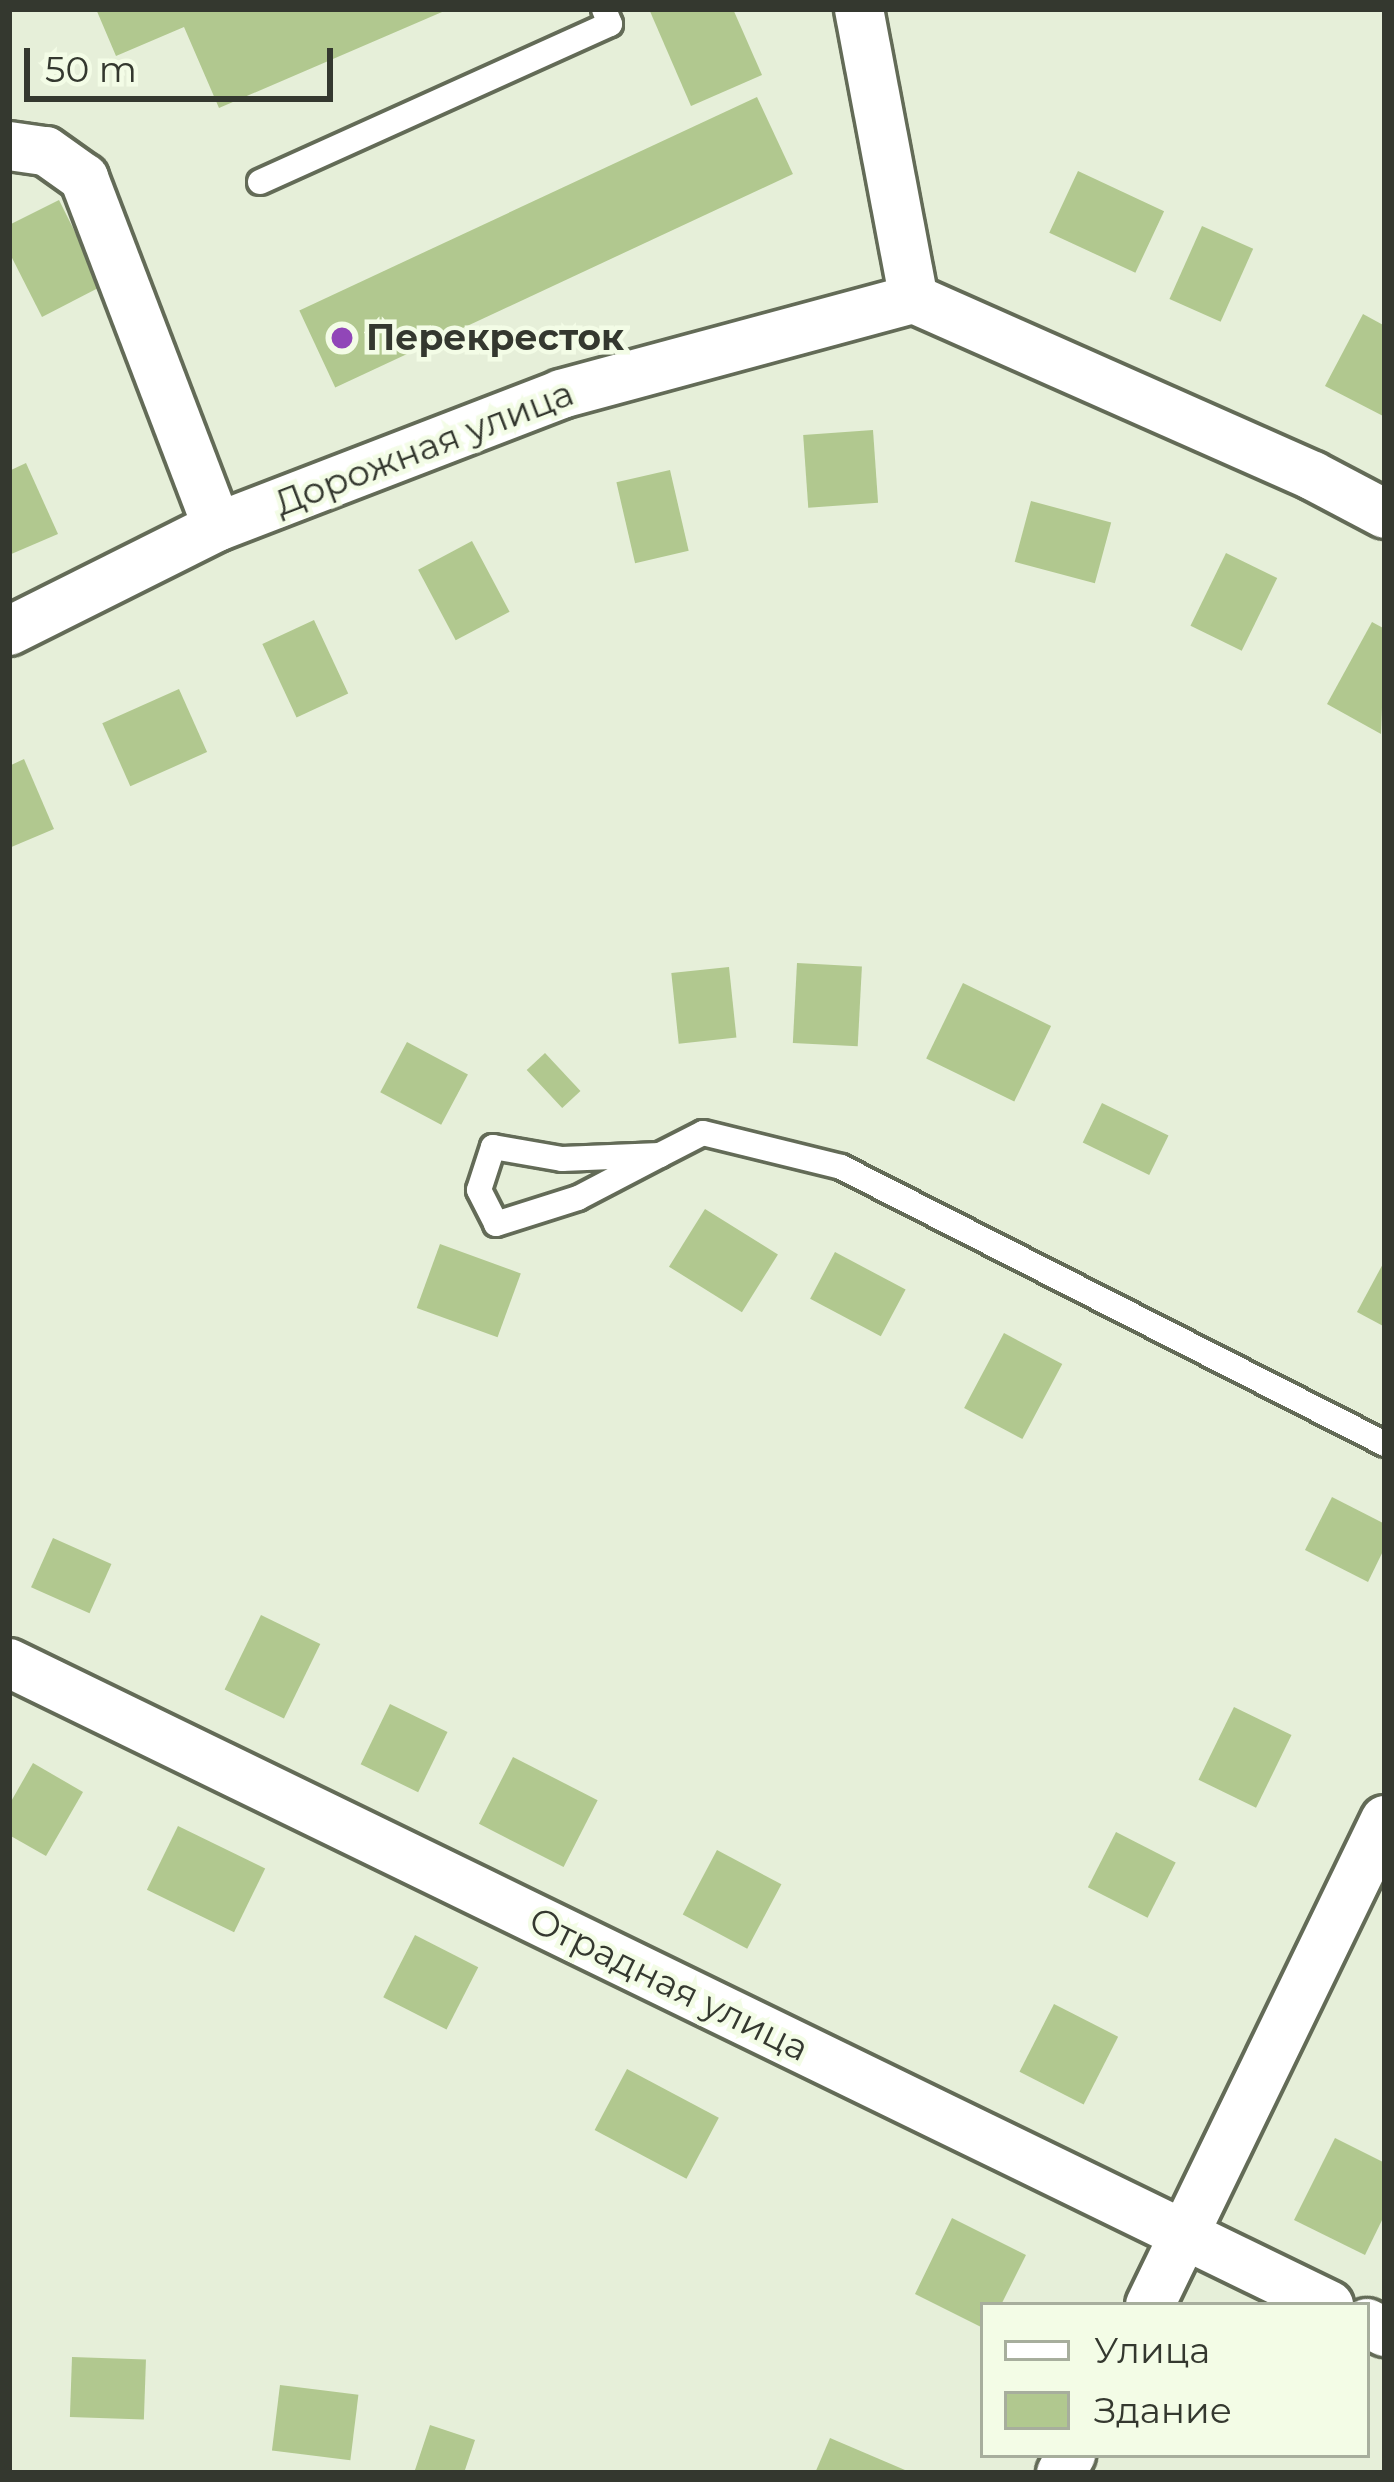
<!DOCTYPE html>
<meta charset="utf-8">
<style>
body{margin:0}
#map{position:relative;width:1394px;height:2482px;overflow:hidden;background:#e6efd9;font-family:Montserrat,sans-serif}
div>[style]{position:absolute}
.building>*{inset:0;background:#b1c88f;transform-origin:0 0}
.roads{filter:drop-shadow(3px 0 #636b57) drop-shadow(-3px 0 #636b57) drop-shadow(0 3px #636b57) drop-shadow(0 -3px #636b57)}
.lane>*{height:24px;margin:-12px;padding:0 12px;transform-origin:12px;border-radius:12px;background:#fff}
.street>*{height:48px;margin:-24px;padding:0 24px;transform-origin:24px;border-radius:24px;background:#fff}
.dots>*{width:33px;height:33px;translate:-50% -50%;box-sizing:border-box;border:6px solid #f3fce6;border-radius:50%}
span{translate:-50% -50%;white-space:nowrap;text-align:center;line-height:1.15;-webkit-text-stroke:9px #f3fce6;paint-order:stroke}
.poi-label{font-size:36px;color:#34382f;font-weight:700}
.left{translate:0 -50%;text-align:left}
.street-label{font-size:36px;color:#34382f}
.frame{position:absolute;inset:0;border:12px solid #34382f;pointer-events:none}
.legend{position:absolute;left:980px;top:2302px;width:390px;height:156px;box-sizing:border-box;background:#f3fce6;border:3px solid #a7ae9d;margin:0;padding:15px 21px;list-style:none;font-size:36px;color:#34382f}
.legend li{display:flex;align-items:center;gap:24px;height:60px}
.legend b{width:60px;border:3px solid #a7ae9d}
.scale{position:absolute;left:24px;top:48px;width:309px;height:54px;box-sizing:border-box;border:6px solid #34382f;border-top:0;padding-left:15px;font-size:36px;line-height:42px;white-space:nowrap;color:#34382f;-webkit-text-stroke:9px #f3fce6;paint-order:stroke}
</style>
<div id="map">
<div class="building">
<i style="clip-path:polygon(96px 9px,449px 9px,219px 108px,184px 27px,116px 56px)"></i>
<i style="clip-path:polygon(649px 9px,733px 9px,762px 75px,691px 106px)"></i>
<i style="left:757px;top:97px;width:85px;height:505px;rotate:65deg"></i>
<i style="left:1078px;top:171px;width:95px;height:68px;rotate:25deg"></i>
<i style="clip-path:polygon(59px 200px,102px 286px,42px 317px,9px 252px,9px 225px)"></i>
<i style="left:1202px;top:226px;width:56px;height:80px;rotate:24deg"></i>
<i style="clip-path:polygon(1363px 314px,1385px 326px,1385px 417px,1325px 386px)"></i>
<i style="left:873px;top:430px;width:73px;height:70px;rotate:86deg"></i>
<i style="clip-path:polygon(26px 463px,58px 534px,9px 555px,9px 471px)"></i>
<i style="left:670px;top:470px;width:83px;height:55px;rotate:77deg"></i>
<i style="left:1031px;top:501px;width:83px;height:63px;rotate:15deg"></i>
<i style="left:472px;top:541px;width:80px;height:61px;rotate:62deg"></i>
<i style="left:1226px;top:553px;width:57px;height:81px;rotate:26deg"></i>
<i style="left:314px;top:620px;width:81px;height:57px;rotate:65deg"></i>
<i style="clip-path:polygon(1372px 622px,1385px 629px,1381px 734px,1327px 704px)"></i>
<i style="left:179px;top:689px;width:69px;height:84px;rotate:66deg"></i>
<i style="clip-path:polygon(24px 759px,54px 829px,9px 848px,9px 766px)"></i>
<i style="left:797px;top:963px;width:65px;height:80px;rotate:3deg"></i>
<i style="left:729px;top:967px;width:71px;height:58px;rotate:84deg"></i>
<i style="left:963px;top:983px;width:98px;height:84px;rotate:26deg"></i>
<i style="left:407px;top:1042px;width:69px;height:57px;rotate:28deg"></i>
<i style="left:545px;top:1053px;width:52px;height:25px;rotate:47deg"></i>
<i style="left:1102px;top:1103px;width:74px;height:44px;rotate:26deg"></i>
<i style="left:705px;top:1209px;width:86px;height:68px;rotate:32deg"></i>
<i style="left:440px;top:1244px;width:86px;height:68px;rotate:20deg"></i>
<i style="left:835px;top:1252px;width:80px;height:53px;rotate:28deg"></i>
<i style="clip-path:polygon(1385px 1260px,1385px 1327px,1357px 1312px)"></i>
<i style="left:1004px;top:1333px;width:66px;height:85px;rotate:28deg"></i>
<i style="clip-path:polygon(1332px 1497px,1385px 1524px,1385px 1547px,1368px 1582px,1305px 1550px)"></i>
<i style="left:53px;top:1538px;width:64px;height:54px;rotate:24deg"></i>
<i style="left:261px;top:1615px;width:66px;height:83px;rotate:26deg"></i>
<i style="left:390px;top:1704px;width:64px;height:67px;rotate:26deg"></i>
<i style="left:1234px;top:1707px;width:64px;height:81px;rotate:26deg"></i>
<i style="left:513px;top:1757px;width:95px;height:75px;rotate:27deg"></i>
<i style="clip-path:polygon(33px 1763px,83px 1792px,46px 1856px,9px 1835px,9px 1805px)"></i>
<i style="left:178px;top:1826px;width:97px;height:71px;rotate:26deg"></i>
<i style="left:1116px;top:1832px;width:67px;height:62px;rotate:27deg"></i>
<i style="left:717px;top:1850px;width:73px;height:73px;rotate:28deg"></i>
<i style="left:415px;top:1935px;width:71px;height:70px;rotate:27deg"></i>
<i style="left:1054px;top:2004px;width:72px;height:76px;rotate:27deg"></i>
<i style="left:627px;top:2069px;width:104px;height:69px;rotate:28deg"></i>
<i style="clip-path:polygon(1335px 2138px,1385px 2163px,1385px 2214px,1365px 2255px,1294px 2220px)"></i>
<i style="clip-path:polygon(952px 2218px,1026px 2255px,1001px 2305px,983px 2305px,983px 2328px,915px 2294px)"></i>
<i style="left:72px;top:2357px;width:74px;height:60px;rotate:2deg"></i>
<i style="left:280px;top:2385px;width:79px;height:66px;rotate:7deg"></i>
<i style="clip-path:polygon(430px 2425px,475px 2440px,464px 2473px,414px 2473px)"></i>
<i style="clip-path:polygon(830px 2438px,912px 2473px,815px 2473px)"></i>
</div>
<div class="roads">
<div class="lane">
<i style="left:260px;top:182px;width:384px;rotate:-24.3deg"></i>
<i style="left:610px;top:24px;width:16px;rotate:-112deg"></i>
<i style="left:660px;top:1155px;width:98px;rotate:177.7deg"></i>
<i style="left:562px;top:1159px;width:70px;rotate:-170.1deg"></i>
<i style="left:493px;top:1147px;width:45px;rotate:108deg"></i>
<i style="left:479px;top:1190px;width:38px;rotate:63deg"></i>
<i style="left:496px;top:1224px;width:86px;rotate:-17.6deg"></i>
<i style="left:578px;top:1198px;width:93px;rotate:-27.7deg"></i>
<i style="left:660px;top:1155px;width:48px;rotate:-27.1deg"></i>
<i style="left:703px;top:1133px;width:142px;rotate:13.8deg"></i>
<i style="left:841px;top:1167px;width:610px;rotate:26.98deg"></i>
</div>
<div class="street">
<i style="left:859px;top:9px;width:295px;rotate:79.3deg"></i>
<i style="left:9px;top:146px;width:37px;rotate:8deg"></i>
<i style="left:46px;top:151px;width:47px;rotate:35.4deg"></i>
<i style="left:84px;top:178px;width:373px;rotate:69.1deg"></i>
<i style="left:9px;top:631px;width:233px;rotate:-26.6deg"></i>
<i style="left:217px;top:527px;width:369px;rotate:-21.1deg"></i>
<i style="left:561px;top:394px;width:366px;rotate:-15.1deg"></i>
<i style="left:914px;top:299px;width:436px;rotate:23.9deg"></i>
<i style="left:1313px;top:476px;width:81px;rotate:27.8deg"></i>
<i style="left:9px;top:1663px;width:1468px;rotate:25.94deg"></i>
<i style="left:1150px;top:2305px;width:539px;rotate:-64.15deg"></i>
<i style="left:1367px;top:2323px;width:20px;rotate:27deg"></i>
<i style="left:1061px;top:2473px;width:21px;rotate:-61deg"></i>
</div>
</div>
<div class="dots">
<i style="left:342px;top:338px;background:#9146b8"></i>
</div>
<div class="poi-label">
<span class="left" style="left:366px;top:338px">Перекресток</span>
</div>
<div class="street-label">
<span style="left:424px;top:448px;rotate:-21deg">Дорожная улица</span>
<span style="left:669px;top:1984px;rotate:26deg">Отрадная улица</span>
</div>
<div class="frame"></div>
<ul class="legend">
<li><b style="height:15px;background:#fff"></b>Улица</li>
<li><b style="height:33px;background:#b1c88f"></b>Здание</li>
</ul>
<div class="scale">50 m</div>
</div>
